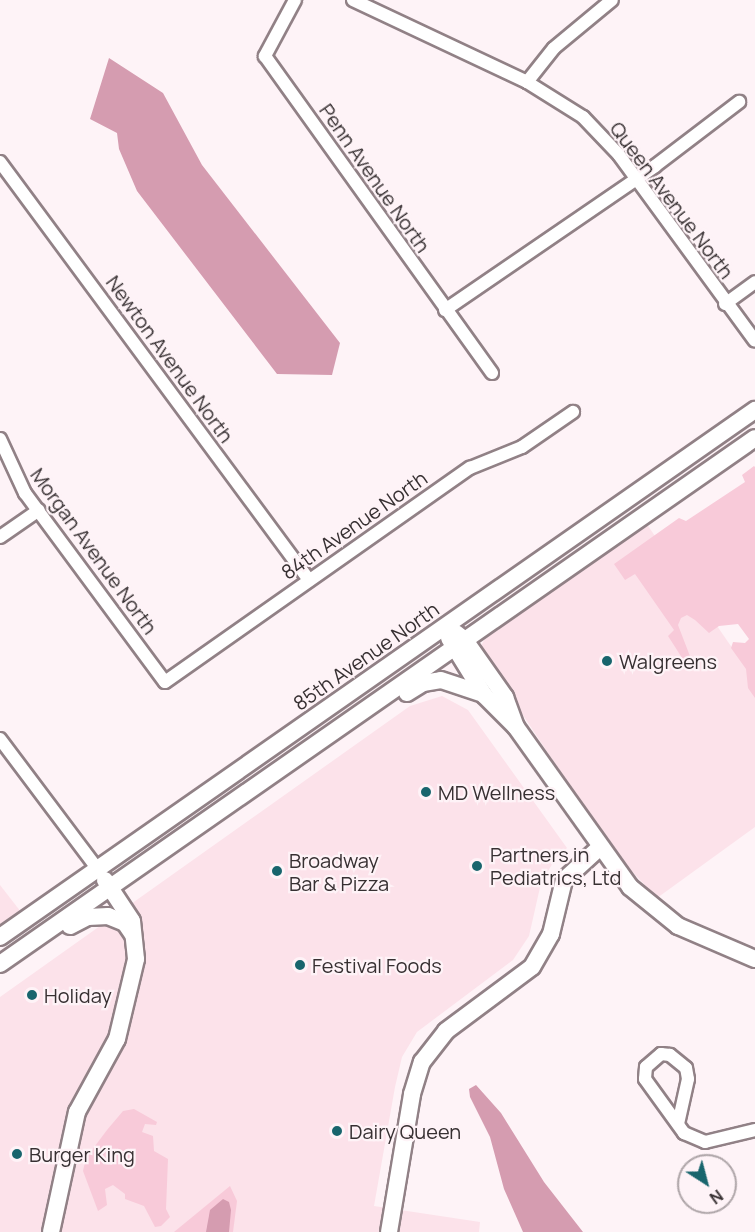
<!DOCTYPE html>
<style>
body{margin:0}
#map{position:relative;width:755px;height:1232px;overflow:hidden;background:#fef3f7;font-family:Manrope,sans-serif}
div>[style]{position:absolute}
.built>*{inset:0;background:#fce2ea}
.green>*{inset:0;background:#f8cad9}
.water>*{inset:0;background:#d59cb0}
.roads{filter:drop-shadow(2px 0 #918186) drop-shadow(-2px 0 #918186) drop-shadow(0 2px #918186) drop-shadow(0 -2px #918186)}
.street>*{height:12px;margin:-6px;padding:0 6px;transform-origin:6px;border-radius:6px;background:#fff}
.secondary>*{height:16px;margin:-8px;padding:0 8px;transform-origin:8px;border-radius:8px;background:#fff}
.dots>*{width:16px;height:16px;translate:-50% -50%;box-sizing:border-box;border:3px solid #fef3f7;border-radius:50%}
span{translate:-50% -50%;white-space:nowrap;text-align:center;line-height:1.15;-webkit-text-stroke:4.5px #fef3f7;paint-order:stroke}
.street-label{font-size:20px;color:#373032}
.poi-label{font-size:20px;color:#373032}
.left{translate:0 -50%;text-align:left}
.north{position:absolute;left:677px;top:1154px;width:60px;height:60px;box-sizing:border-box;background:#fef3f7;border:2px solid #aea5a8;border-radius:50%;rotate:144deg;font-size:16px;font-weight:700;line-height:24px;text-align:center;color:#373032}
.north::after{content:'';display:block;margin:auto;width:21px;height:27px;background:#18656d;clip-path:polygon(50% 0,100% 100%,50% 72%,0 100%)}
</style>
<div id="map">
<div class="built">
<i style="clip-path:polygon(646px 523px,755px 681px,755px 827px,657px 898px,626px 865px,571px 788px,482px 653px,482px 644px,487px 635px)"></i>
<i style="clip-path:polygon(442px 696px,468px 710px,567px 848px,554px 861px,541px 883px,529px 936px,513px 960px,417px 1032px,402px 1057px,395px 1087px,374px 1206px,480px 1222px,479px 1232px,0 1232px,0 997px,410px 706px)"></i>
<i style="clip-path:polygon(0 885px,21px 912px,0 928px)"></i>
</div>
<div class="green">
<i style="clip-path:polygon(754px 466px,755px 467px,755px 698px,748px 688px,746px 669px,731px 648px,733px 642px,745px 643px,749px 639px,738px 624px,719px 626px,709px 633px,695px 620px,687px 615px,681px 618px,678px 625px,693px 664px,686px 664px,668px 636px,674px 630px,635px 574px,625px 580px,614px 564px,679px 518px,686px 521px,745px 482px,742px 475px)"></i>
<i style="clip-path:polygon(134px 1109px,157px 1122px,156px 1125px,145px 1124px,142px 1132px,153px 1136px,154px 1151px,168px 1159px,166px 1209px,170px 1217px,161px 1226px,155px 1227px,144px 1206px,125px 1199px,125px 1194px,113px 1185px,105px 1189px,107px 1205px,98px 1211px,83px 1171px,86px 1158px,107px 1130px,123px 1111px)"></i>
<i style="clip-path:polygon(230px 1186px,237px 1201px,233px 1232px,174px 1232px)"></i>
</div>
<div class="water">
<i style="clip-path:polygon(109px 58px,163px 93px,202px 165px,340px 343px,332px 375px,277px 374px,137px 191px,119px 149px,117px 133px,90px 119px)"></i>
<i style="clip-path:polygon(476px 1085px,501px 1113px,544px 1182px,583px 1232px,523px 1232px,504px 1189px,490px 1137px,470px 1097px,469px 1089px)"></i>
<i style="clip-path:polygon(223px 1199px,229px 1202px,231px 1210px,229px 1232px,206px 1232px,210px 1210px)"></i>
</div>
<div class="roads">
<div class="street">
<i style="left:295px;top:0;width:64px;rotate:118.2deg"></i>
<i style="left:265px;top:56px;width:390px;rotate:54.4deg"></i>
<i style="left:353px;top:0;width:192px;rotate:25.2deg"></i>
<i style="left:527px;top:82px;width:66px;rotate:32deg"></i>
<i style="left:583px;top:117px;width:52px;rotate:46.5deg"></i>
<i style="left:619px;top:155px;width:230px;rotate:53.8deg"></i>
<i style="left:527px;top:82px;width:43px;rotate:-51.5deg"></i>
<i style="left:554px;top:48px;width:75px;rotate:-39.6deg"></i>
<i style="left:0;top:162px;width:520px;rotate:53.53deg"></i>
<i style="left:725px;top:304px;width:37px;rotate:-36deg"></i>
<i style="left:445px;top:310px;width:255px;rotate:-34.4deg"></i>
<i style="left:655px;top:166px;width:106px;rotate:-37.3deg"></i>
<i style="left:0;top:439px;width:60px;rotate:65.2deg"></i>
<i style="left:25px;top:493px;width:235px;rotate:53.5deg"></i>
<i style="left:165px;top:682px;width:373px;rotate:-35.1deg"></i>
<i style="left:470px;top:468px;width:56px;rotate:-22deg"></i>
<i style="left:522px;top:447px;width:62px;rotate:-34.5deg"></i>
<i style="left:0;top:537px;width:47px;rotate:-34.7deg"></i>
<i style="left:0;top:739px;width:161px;rotate:53.1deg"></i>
<i style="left:678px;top:1124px;width:46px;rotate:-77.5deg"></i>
<i style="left:688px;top:1079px;width:11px;rotate:-100deg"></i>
<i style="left:686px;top:1068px;width:21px;rotate:-141deg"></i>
<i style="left:670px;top:1055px;width:9px;rotate:-174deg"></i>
<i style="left:661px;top:1054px;width:20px;rotate:139deg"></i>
<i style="left:646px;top:1067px;width:12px;rotate:95deg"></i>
<i style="left:645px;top:1079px;width:67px;rotate:54.2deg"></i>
<i style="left:684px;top:1133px;width:23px;rotate:23deg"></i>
<i style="left:705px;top:1142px;width:51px;rotate:-13.5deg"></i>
</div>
<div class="secondary">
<i style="left:456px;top:633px;width:11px;rotate:38deg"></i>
<i style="left:465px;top:640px;width:70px;rotate:54.9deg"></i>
<i style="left:505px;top:697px;width:32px;rotate:70deg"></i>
<i style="left:449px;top:638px;width:67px;rotate:58.4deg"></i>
<i style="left:484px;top:695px;width:45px;rotate:45deg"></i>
<i style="left:516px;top:727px;width:196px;rotate:54.5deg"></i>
<i style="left:630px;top:887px;width:62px;rotate:39.1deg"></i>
<i style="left:678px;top:926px;width:84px;rotate:23.2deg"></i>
<i style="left:407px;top:693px;width:19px;rotate:-32deg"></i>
<i style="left:423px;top:683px;width:18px;rotate:-9deg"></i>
<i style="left:441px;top:680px;width:41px;rotate:18.4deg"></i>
<i style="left:70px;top:926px;width:20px;rotate:-27deg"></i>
<i style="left:88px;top:917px;width:20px;rotate:-3deg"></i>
<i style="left:108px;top:916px;width:18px;rotate:22deg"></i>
<i style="left:125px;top:923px;width:14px;rotate:56deg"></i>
<i style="left:0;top:937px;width:921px;rotate:-34.92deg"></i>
<i style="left:0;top:964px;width:920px;rotate:-34.86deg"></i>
<i style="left:51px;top:1232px;width:123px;rotate:-77.8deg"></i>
<i style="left:77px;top:1112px;width:83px;rotate:-61.3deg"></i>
<i style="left:117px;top:1039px;width:82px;rotate:-76.6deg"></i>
<i style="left:136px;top:959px;width:38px;rotate:-96deg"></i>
<i style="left:132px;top:921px;width:49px;rotate:-123.4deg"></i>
<i style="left:389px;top:1232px;width:140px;rotate:-80.5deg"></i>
<i style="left:412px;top:1094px;width:34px;rotate:-73deg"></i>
<i style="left:422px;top:1062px;width:39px;rotate:-52deg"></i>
<i style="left:446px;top:1031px;width:107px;rotate:-36.7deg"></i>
<i style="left:532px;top:967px;width:38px;rotate:-60deg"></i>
<i style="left:551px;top:934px;width:56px;rotate:-76.5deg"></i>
<i style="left:564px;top:880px;width:47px;rotate:-42.4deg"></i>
</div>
</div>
<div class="dots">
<i style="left:607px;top:661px;background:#18656d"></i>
<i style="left:426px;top:792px;background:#18656d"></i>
<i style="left:477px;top:866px;background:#18656d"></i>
<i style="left:277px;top:871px;background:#18656d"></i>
<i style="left:300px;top:965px;background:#18656d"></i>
<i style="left:32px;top:995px;background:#18656d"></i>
<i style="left:337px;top:1131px;background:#18656d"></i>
<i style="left:17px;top:1154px;background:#18656d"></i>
</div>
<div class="street-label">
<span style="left:375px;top:178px;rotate:55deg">Penn Avenue North</span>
<span style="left:672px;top:200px;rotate:53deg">Queen Avenue North</span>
<span style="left:170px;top:359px;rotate:54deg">Newton Avenue North</span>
<span style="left:354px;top:525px;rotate:-35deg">84th Avenue North</span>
<span style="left:94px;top:551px;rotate:54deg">Morgan Avenue North</span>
<span style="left:366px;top:656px;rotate:-35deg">85th Avenue North</span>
</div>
<div class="poi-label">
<span class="left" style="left:619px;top:661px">Walgreens</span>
<span class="left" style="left:438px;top:792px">MD Wellness</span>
<span class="left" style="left:490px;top:866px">Partners in<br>Pediatrics, Ltd</span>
<span class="left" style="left:289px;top:872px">Broadway<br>Bar &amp; Pizza</span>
<span class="left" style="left:312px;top:965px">Festival Foods</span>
<span class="left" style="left:44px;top:995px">Holiday</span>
<span class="left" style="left:349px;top:1131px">Dairy Queen</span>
<span class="left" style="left:29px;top:1154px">Burger King</span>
</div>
<div class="north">N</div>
</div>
